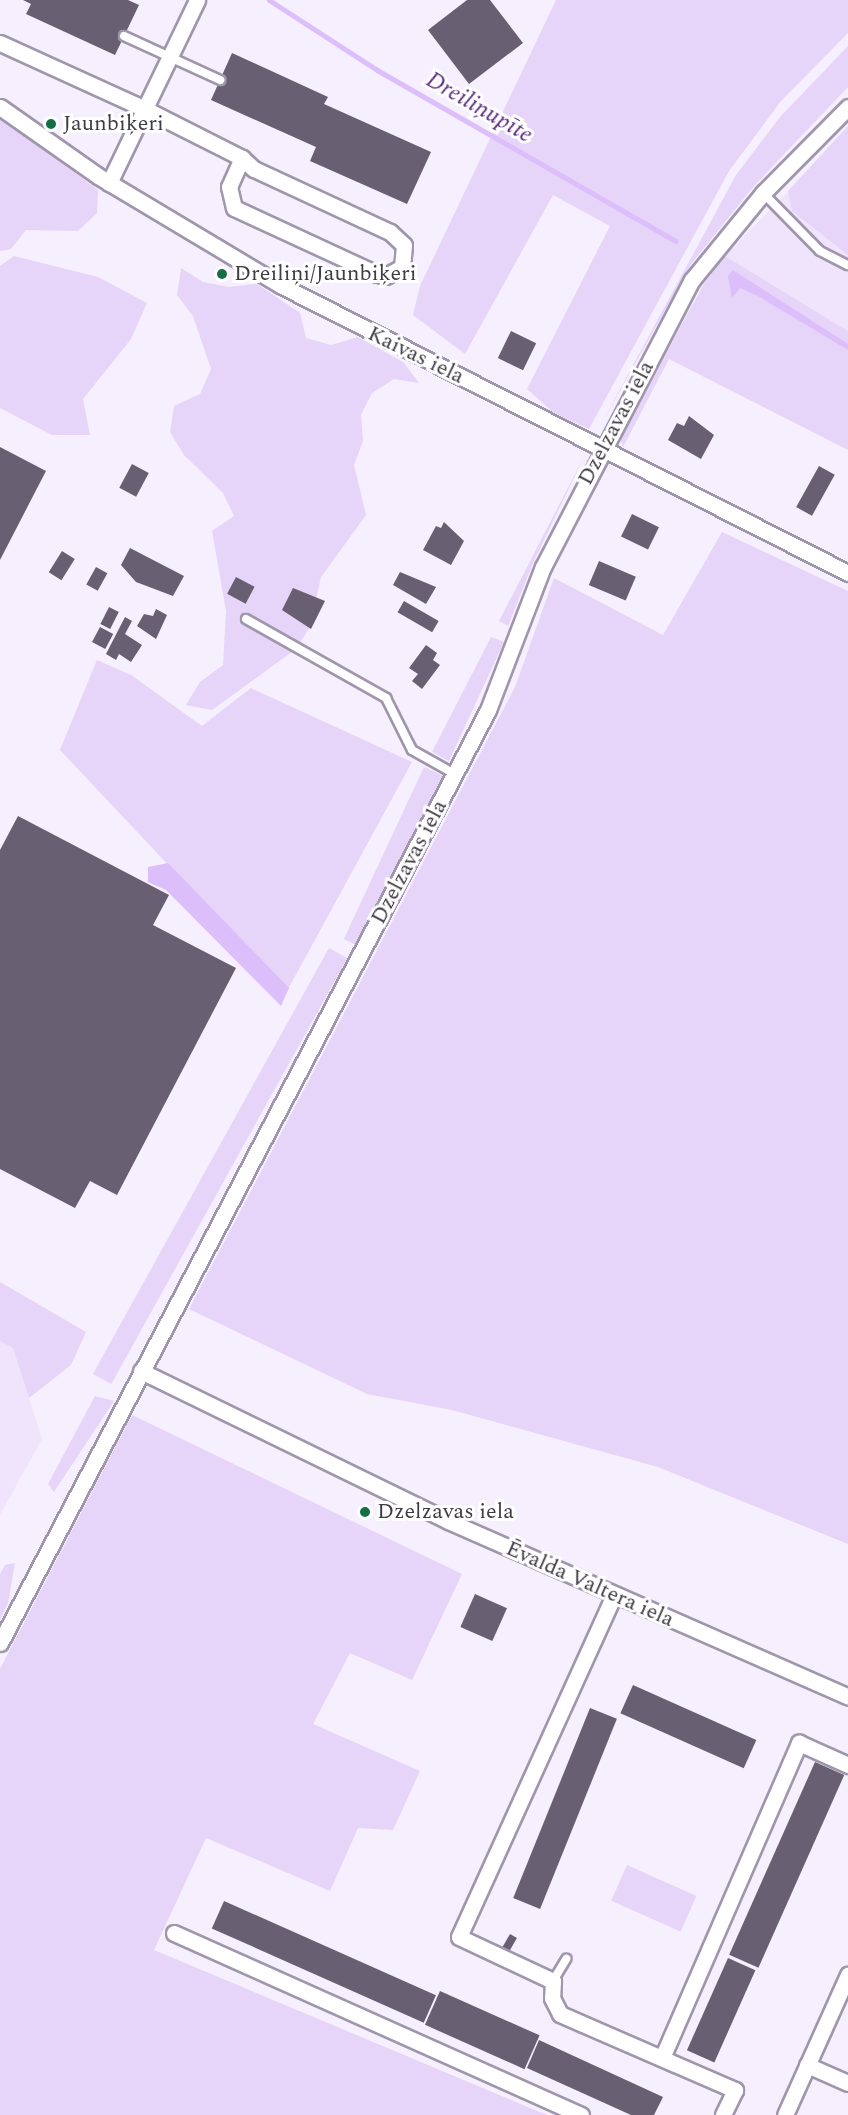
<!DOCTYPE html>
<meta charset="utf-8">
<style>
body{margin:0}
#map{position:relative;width:848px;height:2115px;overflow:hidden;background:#f6effd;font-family:Spectral,serif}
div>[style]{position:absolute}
.built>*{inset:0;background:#f0e4fd}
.green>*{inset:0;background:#e6d4f9;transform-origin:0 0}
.water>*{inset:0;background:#dbbefa}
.stream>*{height:5px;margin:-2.5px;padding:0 2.5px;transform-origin:2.5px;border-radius:2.5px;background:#dbbefa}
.building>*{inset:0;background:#685f73;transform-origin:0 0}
.roads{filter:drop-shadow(2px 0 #a096ac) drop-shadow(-2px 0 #a096ac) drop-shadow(0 2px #a096ac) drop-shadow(0 -2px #a096ac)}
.service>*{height:8px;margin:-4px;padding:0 4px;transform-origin:4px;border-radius:4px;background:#fff}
.minor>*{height:15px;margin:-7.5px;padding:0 7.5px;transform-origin:7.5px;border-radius:7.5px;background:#fff}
.dots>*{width:16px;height:16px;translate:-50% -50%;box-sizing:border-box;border:3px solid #fff;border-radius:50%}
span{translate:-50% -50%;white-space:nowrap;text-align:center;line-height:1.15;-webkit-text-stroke:6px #fff;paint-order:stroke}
.poi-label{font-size:22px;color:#3f3b44}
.left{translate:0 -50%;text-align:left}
.street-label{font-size:22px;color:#3f3b44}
.water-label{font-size:24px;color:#5c2d82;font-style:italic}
</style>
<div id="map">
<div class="built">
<i style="clip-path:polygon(848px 130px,848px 331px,725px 256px)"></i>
<i style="clip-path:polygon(0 1341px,13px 1348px,42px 1439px,0 1515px)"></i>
</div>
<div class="green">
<i style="clip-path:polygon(556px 0,848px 0,848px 33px,781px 101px,729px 171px,589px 429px,554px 413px,527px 389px,610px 226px,553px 195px,465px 354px,413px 315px,420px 286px)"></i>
<i style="clip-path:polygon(848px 46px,848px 87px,755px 185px,691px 264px,598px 430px,736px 175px,780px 117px)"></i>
<i style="clip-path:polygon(0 117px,98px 190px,97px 213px,78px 231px,26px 230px,11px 249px,0 251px)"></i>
<i style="clip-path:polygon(848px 126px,848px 255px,792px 211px,788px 191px)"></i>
<i style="clip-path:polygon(14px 256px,98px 277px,147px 303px,131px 339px,83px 399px,90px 435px,52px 435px,0 408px,0 266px)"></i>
<i style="clip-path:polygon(725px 256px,848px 331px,848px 450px,669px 359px,623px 447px,620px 437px,704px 284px)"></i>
<i style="clip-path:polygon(181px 268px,203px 282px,229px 287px,257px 284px,300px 313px,306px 338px,331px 345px,358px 337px,403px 362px,419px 383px,394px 379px,372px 393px,361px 415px,363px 441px,354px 465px,366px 515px,321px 577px,310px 627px,296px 649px,212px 710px,186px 705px,200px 682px,223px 665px,226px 611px,212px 531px,234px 516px,223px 493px,184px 455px,170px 432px,174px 406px,200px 394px,211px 369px,193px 316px,177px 295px)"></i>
<i style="clip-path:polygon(584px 457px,533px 563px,508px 626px,499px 621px)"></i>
<i style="clip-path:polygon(722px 532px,848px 591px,848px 1544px,658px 1467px,452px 1410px,367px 1394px,189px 1309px,515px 687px,554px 578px,663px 635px)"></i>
<i style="clip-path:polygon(491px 637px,504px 642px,449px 761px,432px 752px)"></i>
<i style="clip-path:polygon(97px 660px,131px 675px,202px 726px,251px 688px,412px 762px,287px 991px,60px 750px)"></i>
<i style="left:424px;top:767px;width:21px;height:190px;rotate:25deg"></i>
<i style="left:329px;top:948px;width:21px;height:487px;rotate:29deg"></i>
<i style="clip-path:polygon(0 1282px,86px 1332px,71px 1365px,29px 1398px,13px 1348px,0 1341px)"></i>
<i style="clip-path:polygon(95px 1396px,114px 1401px,54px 1492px,48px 1484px)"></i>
<i style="clip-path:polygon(132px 1415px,462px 1574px,412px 1680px,350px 1653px,313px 1724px,420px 1771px,393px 1830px,358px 1828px,330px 1891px,206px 1838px,154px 1950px,547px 2115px,0 2115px,0 1669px)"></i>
<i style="clip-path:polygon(15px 1563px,8px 1603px,0 1620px,0 1574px,5px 1565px)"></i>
<i style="left:627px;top:1865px;width:76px;height:39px;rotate:24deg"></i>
</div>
<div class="water">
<i style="clip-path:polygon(733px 270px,848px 344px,848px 350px,758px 296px,740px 288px,732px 298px,728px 276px)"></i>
<i style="clip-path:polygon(168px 863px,289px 988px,281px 1006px,166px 890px,148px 882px,148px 867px)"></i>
</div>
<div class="stream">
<i style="left:269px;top:0;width:129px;rotate:32.9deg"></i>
<i style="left:377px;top:70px;width:344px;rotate:29.8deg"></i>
</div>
<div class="building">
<i style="clip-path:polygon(23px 0,128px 0,139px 5px,115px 55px,26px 14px,31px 4px)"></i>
<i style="clip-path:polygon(467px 0,490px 0,523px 43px,469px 84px,428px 30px)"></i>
<i style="clip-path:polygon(232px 53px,328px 97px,324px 104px,431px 152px,407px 204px,310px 161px,316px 147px,211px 100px)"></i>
<i style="left:511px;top:331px;width:28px;height:30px;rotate:26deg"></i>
<i style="clip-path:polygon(689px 416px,714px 435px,701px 459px,668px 440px,677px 423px,684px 426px)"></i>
<i style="clip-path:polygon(0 447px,46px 471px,0 560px)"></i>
<i style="left:132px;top:464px;width:19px;height:27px;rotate:28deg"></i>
<i style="left:819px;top:466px;width:18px;height:47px;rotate:29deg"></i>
<i style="left:632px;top:514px;width:30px;height:25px;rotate:26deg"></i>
<i style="clip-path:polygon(444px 522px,464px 541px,451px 565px,423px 550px,436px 526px,441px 528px)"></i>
<i style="clip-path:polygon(130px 548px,184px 576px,173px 596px,136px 582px,121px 565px)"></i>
<i style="left:62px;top:551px;width:15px;height:25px;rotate:32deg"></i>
<i style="left:599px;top:561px;width:40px;height:26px;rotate:23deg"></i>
<i style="left:96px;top:567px;width:13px;height:20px;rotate:29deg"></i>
<i style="clip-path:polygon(400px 572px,436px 587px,426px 604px,393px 585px)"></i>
<i style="left:236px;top:577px;width:21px;height:19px;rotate:28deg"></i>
<i style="clip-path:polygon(293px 588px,325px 601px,311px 629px,282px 610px)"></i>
<i style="left:404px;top:601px;width:40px;height:13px;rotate:30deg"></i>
<i style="left:109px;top:607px;width:11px;height:19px;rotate:27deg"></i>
<i style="clip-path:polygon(156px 609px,167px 615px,156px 639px,137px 626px,144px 614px,153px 616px)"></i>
<i style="clip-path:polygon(125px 617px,132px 621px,125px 634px,142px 645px,131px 662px,119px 654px,116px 660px,106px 654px)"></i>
<i style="left:100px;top:627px;width:15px;height:17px;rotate:28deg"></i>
<i style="clip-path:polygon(426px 645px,437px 653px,433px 660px,440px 665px,422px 689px,412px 681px,418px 674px,409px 668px)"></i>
<i style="clip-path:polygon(18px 816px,169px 895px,153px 925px,236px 968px,117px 1195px,90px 1181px,75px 1208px,0 1169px,0 850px)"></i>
<i style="left:475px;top:1594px;width:35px;height:36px;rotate:24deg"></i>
<i style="left:633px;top:1685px;width:135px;height:31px;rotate:24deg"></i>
<i style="left:590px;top:1708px;width:29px;height:205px;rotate:22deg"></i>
<i style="left:815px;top:1762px;width:32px;height:211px;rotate:24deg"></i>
<i style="left:224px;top:1901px;width:232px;height:30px;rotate:24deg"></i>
<i style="left:510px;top:1934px;width:8px;height:15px;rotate:30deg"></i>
<i style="left:728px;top:1958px;width:30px;height:101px;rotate:24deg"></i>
<i style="left:440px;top:1991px;width:109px;height:37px;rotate:24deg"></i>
<i style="clip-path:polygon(539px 2040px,663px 2097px,654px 2115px,631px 2115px,527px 2068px)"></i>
</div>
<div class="roads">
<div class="service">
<i style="left:124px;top:36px;width:106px;rotate:24.6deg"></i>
<i style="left:763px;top:193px;width:81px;rotate:45.5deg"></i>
<i style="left:820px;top:251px;width:31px;rotate:27deg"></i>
<i style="left:246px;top:619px;width:161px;rotate:29.4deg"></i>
<i style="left:386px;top:698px;width:58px;rotate:63.4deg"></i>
<i style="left:412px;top:750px;width:49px;rotate:29.2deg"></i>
<i style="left:553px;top:1981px;width:26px;rotate:-59deg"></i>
</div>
<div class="minor">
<i style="left:0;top:43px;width:159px;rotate:24.5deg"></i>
<i style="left:145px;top:109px;width:109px;rotate:26.8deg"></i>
<i style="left:242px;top:158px;width:16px;rotate:43deg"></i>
<i style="left:254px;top:169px;width:150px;rotate:24.9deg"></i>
<i style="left:390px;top:232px;width:19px;rotate:43deg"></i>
<i style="left:404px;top:245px;width:22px;rotate:95deg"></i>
<i style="left:402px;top:267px;width:18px;rotate:151deg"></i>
<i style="left:386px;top:276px;width:9px;rotate:-167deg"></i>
<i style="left:377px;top:274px;width:157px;rotate:-155.2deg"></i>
<i style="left:234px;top:208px;width:22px;rotate:-103deg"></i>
<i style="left:229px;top:187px;width:32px;rotate:-66deg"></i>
<i style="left:0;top:107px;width:120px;rotate:35.1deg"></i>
<i style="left:98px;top:176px;width:214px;rotate:30.9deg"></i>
<i style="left:282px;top:286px;width:635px;rotate:26.89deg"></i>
<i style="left:109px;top:183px;width:203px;rotate:-64.3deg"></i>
<i style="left:141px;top:1371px;width:342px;rotate:26deg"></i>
<i style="left:448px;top:1521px;width:437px;rotate:23.7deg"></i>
<i style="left:614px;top:1595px;width:375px;rotate:114.4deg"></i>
<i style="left:459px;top:1937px;width:104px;rotate:25.1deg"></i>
<i style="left:553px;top:1981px;width:17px;rotate:93deg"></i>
<i style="left:552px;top:1998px;width:18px;rotate:63deg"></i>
<i style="left:560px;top:2014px;width:191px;rotate:23.5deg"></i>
<i style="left:735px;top:2090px;width:28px;rotate:116deg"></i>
<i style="left:0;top:1643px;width:1053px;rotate:-62.39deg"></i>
<i style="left:488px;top:710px;width:153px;rotate:-69deg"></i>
<i style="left:543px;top:567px;width:323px;rotate:-62.6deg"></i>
<i style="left:692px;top:280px;width:112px;rotate:-50.8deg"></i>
<i style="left:763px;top:193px;width:121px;rotate:-45.3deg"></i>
<i style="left:174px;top:1933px;width:446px;rotate:24.1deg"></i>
<i style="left:662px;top:2058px;width:344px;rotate:-66.5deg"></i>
<i style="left:799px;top:1743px;width:54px;rotate:24.2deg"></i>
<i style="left:807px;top:2065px;width:45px;rotate:23.7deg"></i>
<i style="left:785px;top:2115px;width:154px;rotate:-65.8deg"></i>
</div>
</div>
<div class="dots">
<i style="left:51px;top:124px;background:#147044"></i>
<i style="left:222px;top:274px;background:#147044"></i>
<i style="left:365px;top:1512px;background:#147044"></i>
</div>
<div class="poi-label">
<span class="left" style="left:63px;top:124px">Jaunbiķeri</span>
<span class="left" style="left:234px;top:274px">Dreiliņi/Jaunbiķeri</span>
<span class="left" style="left:377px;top:1512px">Dzelzavas iela</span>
</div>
<div class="street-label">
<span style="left:416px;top:355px;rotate:26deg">Kaivas iela</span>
<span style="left:616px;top:423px;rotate:-62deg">Dzelzavas iela</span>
<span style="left:409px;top:862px;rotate:-62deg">Dzelzavas iela</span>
<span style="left:590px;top:1584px;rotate:24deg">Ēvalda Valtera iela</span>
</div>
<div class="water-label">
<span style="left:479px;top:108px;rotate:30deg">Dreiliņupīte</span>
</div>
</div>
